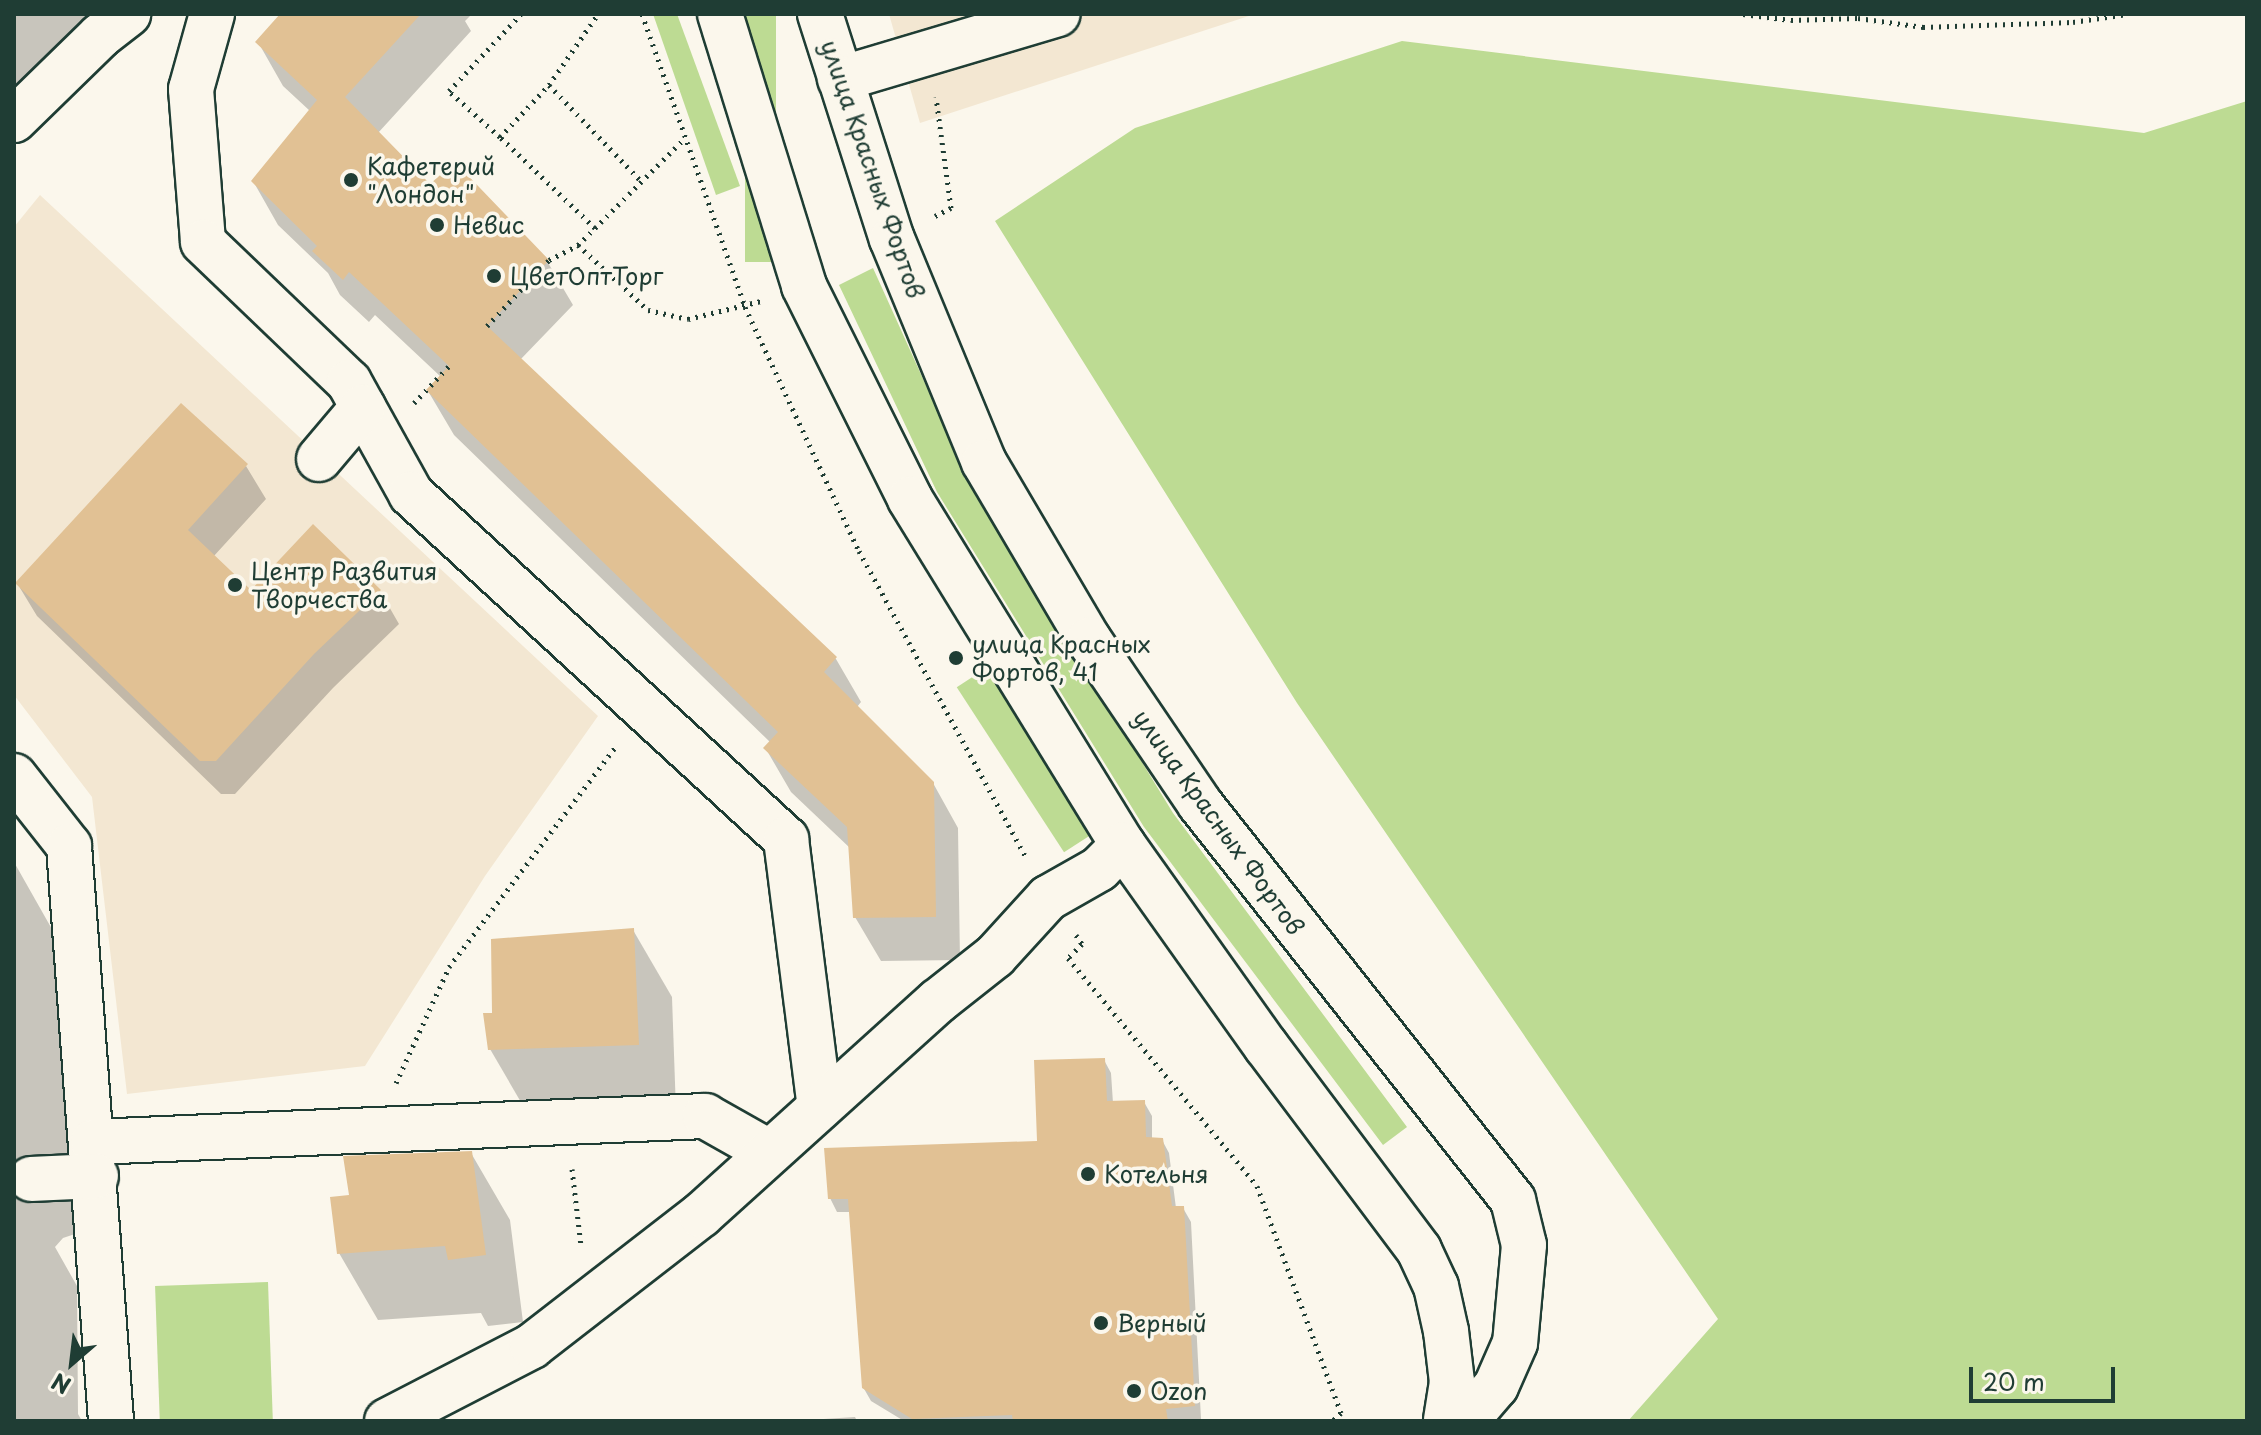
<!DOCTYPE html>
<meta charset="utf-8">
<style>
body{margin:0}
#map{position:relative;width:2261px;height:1435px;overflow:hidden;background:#fbf7ec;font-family:"Playpen Sans",sans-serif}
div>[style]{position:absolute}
.built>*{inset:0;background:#f3e7d2}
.green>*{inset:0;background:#bddb93;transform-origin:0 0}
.shadow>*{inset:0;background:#0003}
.building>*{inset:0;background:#e1c194}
.path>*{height:5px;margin-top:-2.5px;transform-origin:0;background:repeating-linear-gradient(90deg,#1f3d34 0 2px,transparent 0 8px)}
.roads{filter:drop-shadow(2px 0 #1f3d34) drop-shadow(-2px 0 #1f3d34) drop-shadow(0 2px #1f3d34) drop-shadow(0 -2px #1f3d34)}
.minor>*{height:44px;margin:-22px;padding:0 22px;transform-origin:22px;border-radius:22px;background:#fbf7ec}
.dots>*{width:22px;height:22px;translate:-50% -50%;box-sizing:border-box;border:4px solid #fbf7ec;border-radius:50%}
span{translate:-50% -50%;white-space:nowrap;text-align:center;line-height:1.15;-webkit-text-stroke:7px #fbf7ec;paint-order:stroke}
.poi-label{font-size:24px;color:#1f3d34}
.left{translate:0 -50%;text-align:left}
.street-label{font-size:24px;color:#1f3d34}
.frame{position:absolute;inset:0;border:16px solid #1f3d34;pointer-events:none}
.north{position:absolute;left:32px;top:1323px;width:80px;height:80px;-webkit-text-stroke:6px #fbf7ec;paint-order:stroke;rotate:208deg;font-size:22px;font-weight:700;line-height:32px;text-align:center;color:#1f3d34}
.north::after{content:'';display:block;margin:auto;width:28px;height:36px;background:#1f3d34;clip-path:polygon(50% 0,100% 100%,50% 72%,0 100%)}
.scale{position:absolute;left:1969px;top:1367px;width:146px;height:36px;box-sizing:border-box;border:4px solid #1f3d34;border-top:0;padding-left:10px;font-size:24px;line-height:28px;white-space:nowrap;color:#1f3d34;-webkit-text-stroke:6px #fbf7ec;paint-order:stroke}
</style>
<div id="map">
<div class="built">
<i style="clip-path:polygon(889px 14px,1255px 14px,920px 123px)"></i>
<i style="clip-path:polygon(40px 195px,598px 716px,485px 876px,365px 1066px,127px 1094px,92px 797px,14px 695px,14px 227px)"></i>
</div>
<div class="green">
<i style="clip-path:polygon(653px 14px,677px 14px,740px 186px,716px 195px)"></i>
<i style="left:745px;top:14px;width:31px;height:248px"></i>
<i style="clip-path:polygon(1402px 41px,2144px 133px,2247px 101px,2247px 1421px,1628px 1421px,1718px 1319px,1297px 703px,995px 221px,1135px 128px)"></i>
<i style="clip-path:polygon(873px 268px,966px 474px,1173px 813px,1407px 1127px,1383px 1145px,1144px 827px,937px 492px,839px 285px)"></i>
<i style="left:997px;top:661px;width:197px;height:48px;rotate:57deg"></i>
<i style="left:268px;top:1282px;width:139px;height:113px;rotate:88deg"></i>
</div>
<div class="shadow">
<i style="clip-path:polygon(14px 14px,106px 14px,14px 118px)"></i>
<i style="clip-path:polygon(283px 14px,472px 14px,465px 21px,471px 31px,378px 133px,430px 186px,547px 261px,573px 305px,520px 360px,836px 659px,861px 702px,857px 707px,933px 783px,958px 828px,960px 960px,881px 961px,855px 917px,851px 849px,791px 792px,766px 749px,771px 743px,454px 435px,428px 391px,441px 377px,375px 315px,369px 322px,340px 295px,328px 273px,278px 225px,253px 181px,310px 111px,283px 86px,258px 42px)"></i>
<i style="clip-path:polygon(246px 466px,266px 499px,213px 557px,251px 593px,380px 591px,399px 624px,333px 688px,235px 794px,221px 794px,37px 616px,17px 583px)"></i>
<i style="clip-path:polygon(14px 862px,70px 961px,75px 1234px,63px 1238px,55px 1247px,77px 1286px,78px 1414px,82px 1421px,14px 1421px)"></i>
<i style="clip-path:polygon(633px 930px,672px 997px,676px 1111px,529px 1116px,490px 1049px)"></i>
<i style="clip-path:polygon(1104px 1060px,1111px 1073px,1113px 1103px,1144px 1102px,1152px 1116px,1152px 1139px,1162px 1140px,1169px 1153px,1176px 1208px,1183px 1208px,1191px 1222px,1201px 1419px,904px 1421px,871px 1401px,863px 1387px,851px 1212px,837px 1212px,830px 1198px,1039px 1143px)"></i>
<i style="clip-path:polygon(471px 1153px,510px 1220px,523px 1322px,488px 1326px,481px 1313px,378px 1320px,339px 1253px,351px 1197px)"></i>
<i style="clip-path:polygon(855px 1417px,857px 1421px,792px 1421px)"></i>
</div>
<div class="building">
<i style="clip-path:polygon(280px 14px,421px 14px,345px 97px,430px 184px,455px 162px,549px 260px,487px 326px,837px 657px,824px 672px,934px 782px,936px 917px,853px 918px,847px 827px,763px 748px,778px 732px,426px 390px,449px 366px,349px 272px,343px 280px,312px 251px,317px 246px,251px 181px,317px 100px,255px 42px)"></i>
<i style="clip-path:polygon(181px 403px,248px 464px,188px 530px,251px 590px,313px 524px,381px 590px,314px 654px,216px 761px,200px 761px,15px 583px)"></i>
<i style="clip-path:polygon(634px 928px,639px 1045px,488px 1050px,483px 1013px,492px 1013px,491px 939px)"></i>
<i style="clip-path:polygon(1105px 1058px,1107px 1101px,1145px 1100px,1146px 1137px,1163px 1138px,1172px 1206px,1184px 1206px,1195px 1406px,1166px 1409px,1168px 1421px,1013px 1421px,1012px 1415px,912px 1419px,862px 1388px,848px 1199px,828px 1199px,824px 1148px,1037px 1141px,1034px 1060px)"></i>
<i style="clip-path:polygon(472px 1151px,486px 1255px,448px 1260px,445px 1246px,337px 1254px,330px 1197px,349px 1195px,343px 1156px)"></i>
</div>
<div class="path">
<i style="left:642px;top:14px;width:311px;rotate:70.6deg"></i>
<i style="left:745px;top:307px;width:269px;rotate:65deg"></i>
<i style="left:859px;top:551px;width:347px;rotate:61.4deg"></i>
<i style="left:1743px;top:14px;width:48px;rotate:7.1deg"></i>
<i style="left:1791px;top:20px;width:67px;rotate:-1.7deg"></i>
<i style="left:1858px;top:18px;width:66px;rotate:7.9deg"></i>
<i style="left:1923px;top:27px;width:150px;rotate:-1.9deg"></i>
<i style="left:2073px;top:22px;width:55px;rotate:-8.4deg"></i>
<i style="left:549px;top:85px;width:134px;rotate:46.2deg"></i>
<i style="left:500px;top:137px;width:69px;rotate:-138deg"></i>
<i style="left:449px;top:91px;width:105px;rotate:-46.9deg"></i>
<i style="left:935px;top:216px;width:18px;rotate:-27deg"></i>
<i style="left:951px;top:208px;width:112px;rotate:-97.7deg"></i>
<i style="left:595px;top:228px;width:132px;rotate:-136.2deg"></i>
<i style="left:500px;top:137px;width:71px;rotate:-46.7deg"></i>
<i style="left:549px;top:85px;width:86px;rotate:-55.4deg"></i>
<i style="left:578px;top:245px;width:96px;rotate:42.9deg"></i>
<i style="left:648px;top:310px;width:41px;rotate:12.7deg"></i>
<i style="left:688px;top:319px;width:75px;rotate:-13.9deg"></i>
<i style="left:487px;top:326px;width:91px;rotate:-46.8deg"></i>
<i style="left:549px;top:260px;width:33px;rotate:-27deg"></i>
<i style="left:578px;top:245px;width:151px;rotate:-45deg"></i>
<i style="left:414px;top:403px;width:51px;rotate:-46.6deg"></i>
<i style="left:1076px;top:935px;width:11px;rotate:56deg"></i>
<i style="left:1082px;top:944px;width:20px;rotate:135deg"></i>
<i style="left:1068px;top:958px;width:296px;rotate:50.3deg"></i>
<i style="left:1257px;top:1186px;width:242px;rotate:69.7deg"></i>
<i style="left:1341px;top:1413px;width:12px;rotate:138deg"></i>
<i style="left:396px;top:1083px;width:128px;rotate:-65.4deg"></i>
<i style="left:449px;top:967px;width:278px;rotate:-52.9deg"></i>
<i style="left:572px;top:1169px;width:78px;rotate:83.3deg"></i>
</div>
<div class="roads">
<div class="minor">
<i style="left:212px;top:14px;width:78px;rotate:105.6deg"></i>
<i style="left:191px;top:89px;width:153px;rotate:85.5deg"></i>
<i style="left:203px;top:242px;width:202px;rotate:43.8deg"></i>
<i style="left:349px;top:382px;width:128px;rotate:61deg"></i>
<i style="left:411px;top:494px;width:510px;rotate:42.61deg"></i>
<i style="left:786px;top:839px;width:270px;rotate:82.8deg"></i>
<i style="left:720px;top:14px;width:285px;rotate:72.8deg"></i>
<i style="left:804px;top:286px;width:238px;rotate:63.5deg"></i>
<i style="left:910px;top:499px;width:406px;rotate:58.4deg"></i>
<i style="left:1123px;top:845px;width:247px;rotate:54.6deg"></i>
<i style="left:1266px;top:1046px;width:255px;rotate:53.1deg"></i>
<i style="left:1419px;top:1250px;width:40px;rotate:65deg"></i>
<i style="left:1436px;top:1286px;width:46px;rotate:77.5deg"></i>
<i style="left:1446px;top:1331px;width:51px;rotate:83.3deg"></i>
<i style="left:1452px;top:1382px;width:39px;rotate:99deg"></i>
<i style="left:820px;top:14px;width:236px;rotate:72.3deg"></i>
<i style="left:892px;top:239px;width:241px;rotate:67.6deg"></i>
<i style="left:984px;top:462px;width:207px;rotate:59.5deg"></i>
<i style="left:1089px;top:640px;width:198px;rotate:55.9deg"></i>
<i style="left:1200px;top:804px;width:505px;rotate:51.68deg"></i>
<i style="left:1513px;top:1200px;width:46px;rotate:76.3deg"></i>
<i style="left:1524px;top:1245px;width:98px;rotate:95.2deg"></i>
<i style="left:1515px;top:1343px;width:47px;rotate:113.8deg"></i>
<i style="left:1496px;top:1386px;width:46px;rotate:130.6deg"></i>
<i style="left:840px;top:79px;width:227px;rotate:-16.6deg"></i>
<i style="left:14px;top:120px;width:120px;rotate:-44.3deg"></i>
<i style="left:100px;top:36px;width:36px;rotate:-38deg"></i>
<i style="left:319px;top:459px;width:68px;rotate:-49.8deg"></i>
<i style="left:14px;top:776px;width:89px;rotate:51.8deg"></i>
<i style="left:69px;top:846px;width:577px;rotate:85.82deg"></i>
<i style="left:93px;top:1142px;width:613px;rotate:-2.43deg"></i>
<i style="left:705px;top:1116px;width:73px;rotate:29.4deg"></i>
<i style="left:31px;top:1179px;width:65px;rotate:-2.6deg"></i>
<i style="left:387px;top:1421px;width:163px;rotate:-27.3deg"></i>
<i style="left:532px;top:1346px;width:214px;rotate:-37.8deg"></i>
<i style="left:701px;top:1215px;width:319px;rotate:-42.1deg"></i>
<i style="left:938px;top:1001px;width:73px;rotate:-38.3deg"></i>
<i style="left:995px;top:956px;width:79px;rotate:-47.6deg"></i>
<i style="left:1048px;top:898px;width:59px;rotate:-29.6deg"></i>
<i style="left:1099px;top:869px;width:34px;rotate:-45deg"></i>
</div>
</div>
<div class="dots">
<i style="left:351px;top:180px;background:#1f3d34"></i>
<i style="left:437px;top:225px;background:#1f3d34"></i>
<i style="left:494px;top:276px;background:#1f3d34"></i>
<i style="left:235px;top:585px;background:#1f3d34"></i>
<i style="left:956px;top:658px;background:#1f3d34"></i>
<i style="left:1088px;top:1174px;background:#1f3d34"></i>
<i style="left:1101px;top:1323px;background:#1f3d34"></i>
<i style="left:1134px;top:1391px;background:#1f3d34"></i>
</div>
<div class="poi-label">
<span class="left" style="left:367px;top:180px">Кафетерий<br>"Лондон"</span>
<span class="left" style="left:453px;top:225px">Невис</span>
<span class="left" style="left:510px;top:276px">ЦветОптТорг</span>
<span class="left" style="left:251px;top:585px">Центр Развития<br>Творчества</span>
<span class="left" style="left:972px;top:658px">улица Красных<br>Фортов, 41</span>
<span class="left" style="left:1104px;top:1174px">Котельня</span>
<span class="left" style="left:1117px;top:1323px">Верный</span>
<span class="left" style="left:1150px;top:1391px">Ozon</span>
</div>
<div class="street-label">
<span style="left:873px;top:169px;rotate:71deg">улица Красных Фортов</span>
<span style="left:1219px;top:822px;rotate:54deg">улица Красных Фортов</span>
</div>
<div class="frame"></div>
<div class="north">N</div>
<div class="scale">20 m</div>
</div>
